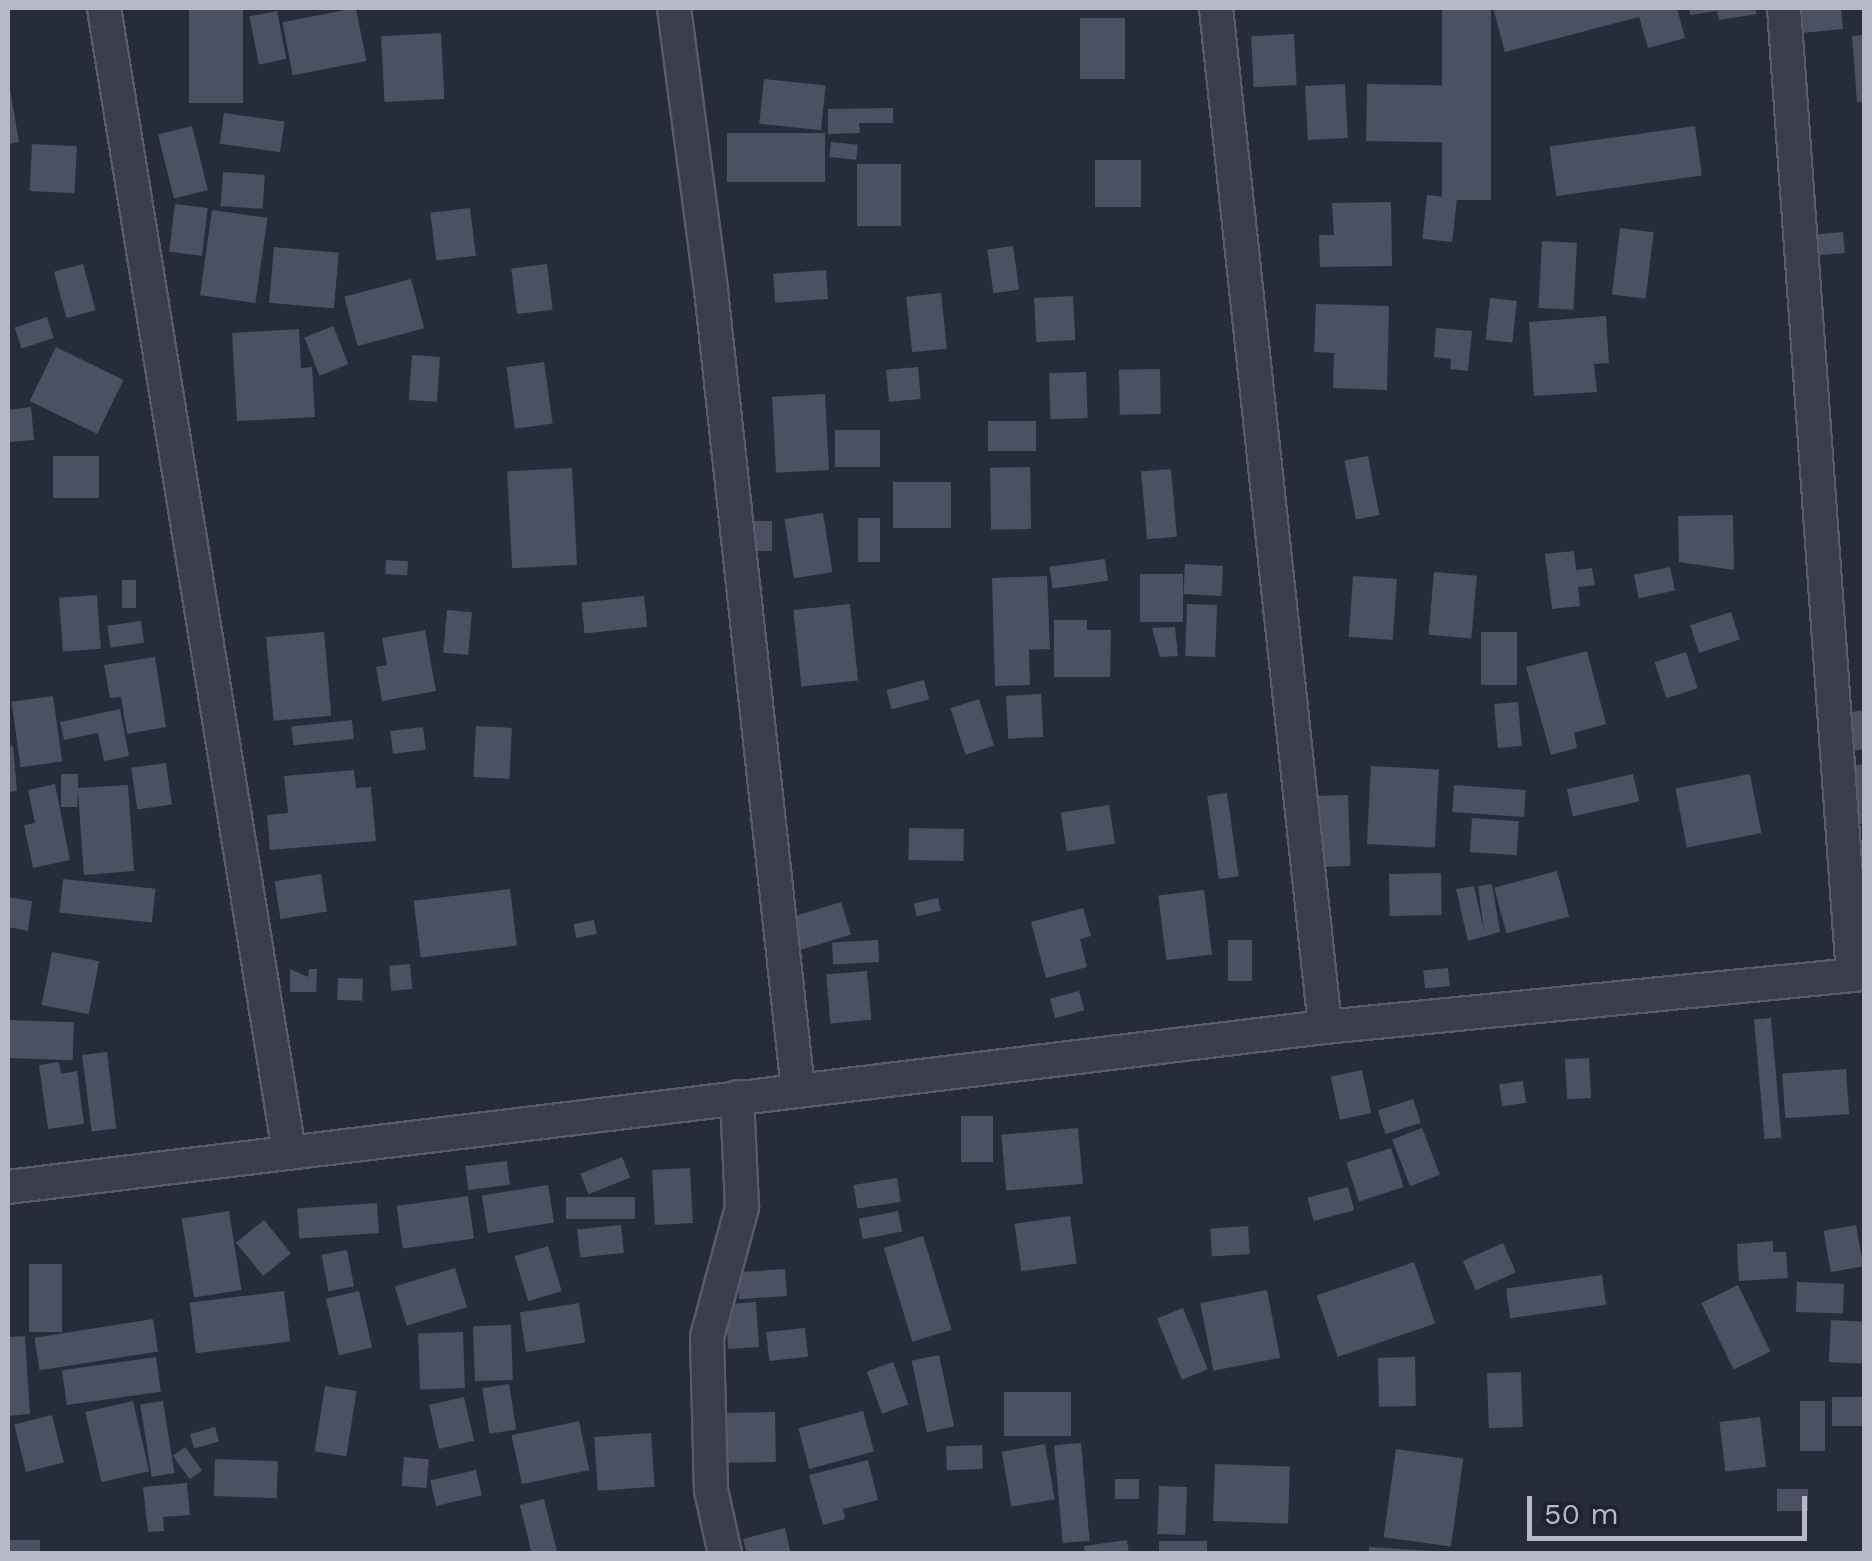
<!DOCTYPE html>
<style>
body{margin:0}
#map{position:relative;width:1872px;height:1561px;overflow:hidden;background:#272c3b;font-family:"Work Sans",sans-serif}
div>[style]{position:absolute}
.building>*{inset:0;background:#4b5062;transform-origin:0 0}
.roads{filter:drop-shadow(2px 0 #585c6a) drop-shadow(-2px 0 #585c6a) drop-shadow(0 2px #585c6a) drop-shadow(0 -2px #585c6a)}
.minor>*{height:32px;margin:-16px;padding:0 16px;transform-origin:16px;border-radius:16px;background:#3a3e4c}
span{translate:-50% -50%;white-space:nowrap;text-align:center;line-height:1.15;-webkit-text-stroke:8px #1f2331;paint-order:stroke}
.frame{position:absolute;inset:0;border:10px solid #b6bac7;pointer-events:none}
.scale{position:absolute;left:1527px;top:1496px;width:280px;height:45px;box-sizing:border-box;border:5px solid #b6bac7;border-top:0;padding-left:12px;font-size:30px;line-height:35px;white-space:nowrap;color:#b6bac7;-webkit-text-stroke:8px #1f2331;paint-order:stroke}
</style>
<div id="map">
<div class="building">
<i style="left:189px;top:8px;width:54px;height:95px"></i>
<i style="left:356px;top:8px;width:54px;height:75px;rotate:79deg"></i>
<i style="left:1442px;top:8px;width:49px;height:192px"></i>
<i style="clip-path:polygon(1493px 8px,1677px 8px,1685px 38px,1648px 48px,1639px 17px,1505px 52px)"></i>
<i style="clip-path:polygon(1689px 8px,1755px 8px,1757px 14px,1719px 20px,1717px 11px,1690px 15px)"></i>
<i style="clip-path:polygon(1798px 8px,1841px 8px,1843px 29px,1801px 33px)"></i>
<i style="left:277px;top:11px;width:49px;height:28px;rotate:79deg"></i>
<i style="left:1080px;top:18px;width:45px;height:61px"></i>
<i style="left:441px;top:33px;width:66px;height:60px;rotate:87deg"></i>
<i style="left:1294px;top:34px;width:51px;height:43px;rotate:87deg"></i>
<i style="clip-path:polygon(1864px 35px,1864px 102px,1857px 102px,1852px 36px)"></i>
<i style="clip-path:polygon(8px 78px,19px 142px,8px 144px)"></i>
<i style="left:764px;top:79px;width:62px;height:45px;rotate:6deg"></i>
<i style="left:1345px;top:84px;width:54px;height:40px;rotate:87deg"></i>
<i style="left:1367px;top:84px;width:82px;height:57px;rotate:1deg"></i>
<i style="clip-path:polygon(893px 108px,893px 123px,859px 123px,860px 133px,828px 134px,828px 109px)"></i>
<i style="left:224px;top:113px;width:61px;height:31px;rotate:8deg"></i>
<i style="left:192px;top:126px;width:66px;height:35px;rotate:76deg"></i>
<i style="left:1695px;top:126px;width:50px;height:147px;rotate:82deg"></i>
<i style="left:727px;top:133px;width:98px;height:49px"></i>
<i style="left:831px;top:142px;width:27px;height:15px;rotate:6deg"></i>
<i style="left:32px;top:144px;width:45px;height:47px;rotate:3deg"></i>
<i style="left:1141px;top:160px;width:47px;height:46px;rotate:90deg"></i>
<i style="left:857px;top:164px;width:44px;height:62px"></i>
<i style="left:223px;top:172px;width:42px;height:34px;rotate:4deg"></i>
<i style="left:1427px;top:195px;width:30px;height:44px;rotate:6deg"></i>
<i style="clip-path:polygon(1391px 202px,1392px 266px,1320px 267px,1319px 235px,1334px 235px,1332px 203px)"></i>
<i style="left:175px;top:204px;width:33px;height:48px;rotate:7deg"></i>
<i style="left:470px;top:208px;width:48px;height:40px;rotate:83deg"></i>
<i style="left:212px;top:210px;width:56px;height:86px;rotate:8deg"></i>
<i style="left:1620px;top:228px;width:34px;height:67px;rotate:7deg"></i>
<i style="left:1843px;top:232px;width:21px;height:28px;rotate:85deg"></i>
<i style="left:1542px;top:241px;width:35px;height:67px;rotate:3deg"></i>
<i style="left:1013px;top:246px;width:44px;height:26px;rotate:82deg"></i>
<i style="left:274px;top:247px;width:65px;height:56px;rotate:5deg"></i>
<i style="left:83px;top:264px;width:48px;height:30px;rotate:75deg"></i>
<i style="left:547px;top:264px;width:46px;height:36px;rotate:83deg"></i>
<i style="left:826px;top:270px;width:29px;height:53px;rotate:86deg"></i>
<i style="left:411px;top:279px;width:51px;height:69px;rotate:75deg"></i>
<i style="left:941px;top:293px;width:56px;height:35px;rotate:84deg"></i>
<i style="left:1073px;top:296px;width:44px;height:39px;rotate:87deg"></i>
<i style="left:1490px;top:298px;width:27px;height:42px;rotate:6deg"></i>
<i style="clip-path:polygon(1316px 304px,1389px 306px,1387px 390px,1333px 388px,1334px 353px,1314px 352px)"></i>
<i style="clip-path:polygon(1606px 316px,1609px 363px,1594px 364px,1597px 392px,1534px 396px,1529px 322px)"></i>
<i style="left:47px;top:317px;width:22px;height:34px;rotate:72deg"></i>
<i style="left:333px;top:326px;width:41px;height:31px;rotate:68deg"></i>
<i style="clip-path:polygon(1436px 328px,1472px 331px,1468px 371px,1450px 369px,1451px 359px,1434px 357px)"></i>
<i style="clip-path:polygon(299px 329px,301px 368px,312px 367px,315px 417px,237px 421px,232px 333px)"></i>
<i style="left:56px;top:347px;width:75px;height:60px;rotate:26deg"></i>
<i style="left:412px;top:355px;width:28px;height:45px;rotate:4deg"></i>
<i style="left:544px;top:362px;width:62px;height:38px;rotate:82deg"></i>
<i style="left:918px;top:367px;width:32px;height:32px;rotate:85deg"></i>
<i style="left:1160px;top:369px;width:45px;height:41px;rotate:89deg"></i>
<i style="left:1086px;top:372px;width:46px;height:37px;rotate:88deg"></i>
<i style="left:825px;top:394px;width:76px;height:53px;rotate:87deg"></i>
<i style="clip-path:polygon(31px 407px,34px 440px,8px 442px,8px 410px)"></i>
<i style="left:988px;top:421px;width:48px;height:30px"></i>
<i style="left:835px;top:430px;width:45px;height:37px"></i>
<i style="left:53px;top:456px;width:46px;height:42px"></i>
<i style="left:1368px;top:456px;width:60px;height:24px;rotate:79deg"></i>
<i style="left:1030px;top:467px;width:62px;height:40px;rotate:89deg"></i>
<i style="left:572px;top:468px;width:97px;height:65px;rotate:87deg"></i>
<i style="left:1171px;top:469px;width:68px;height:30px;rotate:85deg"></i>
<i style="left:893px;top:482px;width:58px;height:46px"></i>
<i style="left:823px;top:513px;width:60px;height:39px;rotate:81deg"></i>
<i style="clip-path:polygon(1733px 515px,1734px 570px,1679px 562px,1678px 516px)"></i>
<i style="left:858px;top:518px;width:22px;height:44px"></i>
<i style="left:753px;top:521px;width:19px;height:30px"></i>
<i style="clip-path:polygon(1574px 551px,1576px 570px,1592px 568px,1595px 585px,1578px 587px,1580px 606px,1552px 609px,1545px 554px)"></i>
<i style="left:1105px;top:559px;width:22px;height:56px;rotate:82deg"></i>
<i style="left:386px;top:560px;width:22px;height:14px;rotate:3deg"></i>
<i style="left:1185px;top:564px;width:38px;height:30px;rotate:3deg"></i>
<i style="left:1670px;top:567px;width:24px;height:37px;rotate:78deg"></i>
<i style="left:1434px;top:572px;width:43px;height:63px;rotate:5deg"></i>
<i style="left:1140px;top:574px;width:43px;height:48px"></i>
<i style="clip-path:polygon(1047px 576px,1050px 649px,1029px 650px,1030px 685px,995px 686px,992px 578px)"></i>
<i style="left:1353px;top:576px;width:44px;height:61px;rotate:4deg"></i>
<i style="left:122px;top:580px;width:14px;height:28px"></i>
<i style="left:97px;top:595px;width:54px;height:38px;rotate:86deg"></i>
<i style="left:644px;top:596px;width:31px;height:63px;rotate:84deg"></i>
<i style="left:850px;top:604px;width:77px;height:57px;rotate:84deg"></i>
<i style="left:1187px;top:604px;width:30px;height:52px;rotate:2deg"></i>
<i style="left:447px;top:610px;width:25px;height:43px;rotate:5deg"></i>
<i style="left:1731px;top:612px;width:29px;height:43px;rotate:72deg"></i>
<i style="clip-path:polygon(1054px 620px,1087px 620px,1087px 630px,1111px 630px,1110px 677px,1054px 677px)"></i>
<i style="left:141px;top:621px;width:22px;height:34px;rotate:82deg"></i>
<i style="clip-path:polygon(1175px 627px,1178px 656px,1160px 657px,1152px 628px)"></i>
<i style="clip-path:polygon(425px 630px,436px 691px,382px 701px,376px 667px,387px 665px,382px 638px)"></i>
<i style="left:324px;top:632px;width:84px;height:58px;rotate:85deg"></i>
<i style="left:1481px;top:632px;width:36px;height:53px"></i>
<i style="clip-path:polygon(1587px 651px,1606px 724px,1574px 733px,1577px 748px,1551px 755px,1526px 667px)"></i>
<i style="left:1686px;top:652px;width:38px;height:33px;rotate:72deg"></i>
<i style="clip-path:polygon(155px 657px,166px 727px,127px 734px,121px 697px,110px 698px,104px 665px)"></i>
<i style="left:924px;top:680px;width:20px;height:39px;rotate:75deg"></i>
<i style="left:1041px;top:694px;width:43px;height:35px;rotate:87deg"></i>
<i style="left:53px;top:696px;width:66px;height:42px;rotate:82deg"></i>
<i style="left:979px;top:699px;width:49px;height:30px;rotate:72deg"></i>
<i style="left:1518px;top:702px;width:44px;height:24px;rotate:85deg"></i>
<i style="clip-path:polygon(120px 709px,129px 756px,104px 761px,98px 733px,64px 740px,60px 722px)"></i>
<i style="clip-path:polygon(1864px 710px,1864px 749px,1852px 751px,1846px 713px)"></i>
<i style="left:352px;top:720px;width:19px;height:61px;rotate:84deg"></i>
<i style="left:476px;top:726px;width:36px;height:51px;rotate:3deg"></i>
<i style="left:423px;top:727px;width:23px;height:33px;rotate:83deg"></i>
<i style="clip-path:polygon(13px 746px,17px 791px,8px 792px,8px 747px)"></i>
<i style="left:166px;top:763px;width:42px;height:35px;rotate:82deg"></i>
<i style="clip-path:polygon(1864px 764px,1864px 823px,1858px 824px,1850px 766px)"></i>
<i style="left:1371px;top:766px;width:68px;height:78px;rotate:3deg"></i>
<i style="clip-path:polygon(354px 770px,356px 788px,371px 787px,376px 841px,270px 850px,267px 815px,288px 813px,284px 776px)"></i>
<i style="clip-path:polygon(61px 774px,78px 774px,78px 788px,128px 785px,134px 871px,84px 875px,78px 792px,77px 807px,61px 807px)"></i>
<i style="left:1633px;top:774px;width:28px;height:68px;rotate:77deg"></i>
<i style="left:1750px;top:774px;width:60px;height:76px;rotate:79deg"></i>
<i style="clip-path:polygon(55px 784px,70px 860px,33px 868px,24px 825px,35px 823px,28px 790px)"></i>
<i style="left:1454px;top:785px;width:72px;height:27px;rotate:4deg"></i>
<i style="left:1227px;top:793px;width:84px;height:20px;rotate:82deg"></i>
<i style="left:1348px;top:795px;width:71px;height:32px;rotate:88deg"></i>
<i style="left:1109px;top:805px;width:39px;height:49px;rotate:81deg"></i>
<i style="left:1472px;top:818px;width:47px;height:34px;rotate:4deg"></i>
<i style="left:909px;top:828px;width:55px;height:32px;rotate:1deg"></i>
<i style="left:1557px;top:871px;width:47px;height:65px;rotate:75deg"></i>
<i style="left:1441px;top:873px;width:42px;height:52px;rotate:89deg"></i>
<i style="left:321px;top:874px;width:38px;height:47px;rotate:81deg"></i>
<i style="left:63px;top:879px;width:93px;height:34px;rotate:6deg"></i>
<i style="clip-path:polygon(1492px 884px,1500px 932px,1468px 941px,1456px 889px,1474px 886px,1484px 931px,1478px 886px)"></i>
<i style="left:510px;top:889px;width:57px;height:97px;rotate:83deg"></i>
<i style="left:1204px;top:890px;width:65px;height:46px;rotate:83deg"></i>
<i style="clip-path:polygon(8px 897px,32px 901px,28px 931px,8px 927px)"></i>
<i style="left:938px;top:898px;width:13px;height:25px;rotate:77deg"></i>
<i style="left:841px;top:902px;width:34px;height:53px;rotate:73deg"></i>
<i style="clip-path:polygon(1083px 908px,1091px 936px,1080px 939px,1087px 967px,1046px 978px,1031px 922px)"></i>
<i style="left:594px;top:920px;width:14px;height:21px;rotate:78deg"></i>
<i style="left:878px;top:940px;width:22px;height:46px;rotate:87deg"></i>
<i style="left:1252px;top:940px;width:41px;height:24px;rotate:90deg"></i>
<i style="left:52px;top:952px;width:48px;height:54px;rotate:11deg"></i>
<i style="left:410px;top:964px;width:25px;height:21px;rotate:85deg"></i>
<i style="left:1448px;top:968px;width:18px;height:25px;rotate:84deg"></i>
<i style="clip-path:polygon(290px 969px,308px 977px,309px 969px,317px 969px,316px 992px,290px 992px)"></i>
<i style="left:867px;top:971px;width:49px;height:41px;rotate:85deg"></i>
<i style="left:338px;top:978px;width:25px;height:22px;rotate:2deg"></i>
<i style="left:1079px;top:991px;width:20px;height:30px;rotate:75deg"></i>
<i style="left:1771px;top:1018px;width:120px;height:17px;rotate:85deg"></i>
<i style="left:9px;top:1020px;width:65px;height:38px;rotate:2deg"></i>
<i style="left:107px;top:1052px;width:77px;height:25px;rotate:83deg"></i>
<i style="left:1589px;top:1058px;width:40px;height:24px;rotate:87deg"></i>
<i style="clip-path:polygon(59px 1062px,61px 1074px,77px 1071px,84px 1124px,48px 1129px,39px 1065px)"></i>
<i style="left:1846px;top:1069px;width:45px;height:64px;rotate:86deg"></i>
<i style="left:1362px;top:1070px;width:44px;height:32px;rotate:78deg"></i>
<i style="left:1523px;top:1081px;width:22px;height:24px;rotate:82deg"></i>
<i style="left:1413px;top:1099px;width:25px;height:37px;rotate:72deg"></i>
<i style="left:993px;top:1116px;width:46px;height:32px;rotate:90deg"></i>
<i style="left:1078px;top:1128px;width:56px;height:77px;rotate:85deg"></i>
<i style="left:1422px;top:1128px;width:50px;height:32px;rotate:69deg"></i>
<i style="left:1391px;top:1148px;width:41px;height:47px;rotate:72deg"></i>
<i style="left:622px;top:1157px;width:22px;height:45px;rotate:68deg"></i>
<i style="left:507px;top:1161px;width:24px;height:42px;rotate:83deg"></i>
<i style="left:690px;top:1168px;width:55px;height:38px;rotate:87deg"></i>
<i style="left:897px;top:1178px;width:24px;height:44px;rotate:81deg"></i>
<i style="left:548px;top:1185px;width:38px;height:67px;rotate:81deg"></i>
<i style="left:1348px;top:1187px;width:24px;height:42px;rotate:75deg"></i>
<i style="left:468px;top:1196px;width:43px;height:72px;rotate:82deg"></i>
<i style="left:635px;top:1197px;width:22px;height:69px;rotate:90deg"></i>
<i style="left:377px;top:1203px;width:30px;height:80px;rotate:86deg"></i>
<i style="left:229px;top:1211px;width:80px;height:48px;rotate:81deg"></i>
<i style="left:898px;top:1211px;width:21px;height:40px;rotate:79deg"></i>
<i style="left:1070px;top:1216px;width:48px;height:56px;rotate:82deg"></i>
<i style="left:264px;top:1220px;width:43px;height:36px;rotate:51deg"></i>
<i style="left:621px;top:1225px;width:28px;height:44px;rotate:84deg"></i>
<i style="left:1856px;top:1225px;width:42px;height:33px;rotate:80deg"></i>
<i style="left:1248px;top:1226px;width:28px;height:38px;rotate:86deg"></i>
<i style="left:923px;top:1236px;width:98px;height:41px;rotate:73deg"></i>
<i style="clip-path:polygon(1773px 1241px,1773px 1252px,1786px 1252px,1788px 1278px,1739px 1281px,1737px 1244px)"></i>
<i style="left:1503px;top:1243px;width:32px;height:44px;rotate:66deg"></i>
<i style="left:548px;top:1246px;width:47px;height:35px;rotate:73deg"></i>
<i style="left:347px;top:1250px;width:37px;height:26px;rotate:79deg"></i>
<i style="left:1414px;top:1262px;width:65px;height:103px;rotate:71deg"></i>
<i style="left:62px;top:1264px;width:68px;height:33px;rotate:90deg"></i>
<i style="left:455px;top:1268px;width:41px;height:63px;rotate:73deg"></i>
<i style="left:785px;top:1269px;width:27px;height:48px;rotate:86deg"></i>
<i style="left:1602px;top:1275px;width:30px;height:97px;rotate:82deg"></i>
<i style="left:1797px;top:1282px;width:47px;height:30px;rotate:2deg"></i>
<i style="left:1738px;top:1285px;width:74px;height:41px;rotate:64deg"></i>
<i style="left:1267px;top:1290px;width:69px;height:68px;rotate:79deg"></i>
<i style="left:284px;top:1291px;width:51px;height:95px;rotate:83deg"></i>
<i style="left:359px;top:1291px;width:58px;height:34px;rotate:77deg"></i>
<i style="left:756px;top:1302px;width:45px;height:31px;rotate:86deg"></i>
<i style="left:579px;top:1303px;width:40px;height:60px;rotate:81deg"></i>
<i style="left:1183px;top:1308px;width:66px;height:28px;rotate:68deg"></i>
<i style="left:153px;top:1319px;width:33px;height:120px;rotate:81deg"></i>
<i style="left:1831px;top:1320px;width:33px;height:42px;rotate:3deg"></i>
<i style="left:511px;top:1325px;width:55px;height:38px;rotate:88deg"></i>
<i style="left:805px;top:1328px;width:29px;height:39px;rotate:84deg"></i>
<i style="left:463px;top:1332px;width:56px;height:45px;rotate:88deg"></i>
<i style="clip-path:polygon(25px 1336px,30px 1414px,8px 1416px,8px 1337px)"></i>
<i style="left:939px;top:1355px;width:73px;height:28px;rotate:78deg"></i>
<i style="left:156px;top:1357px;width:35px;height:95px;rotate:82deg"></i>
<i style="left:1415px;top:1357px;width:49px;height:37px;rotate:89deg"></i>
<i style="left:893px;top:1362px;width:45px;height:28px;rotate:70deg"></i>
<i style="left:1521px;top:1372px;width:55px;height:34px;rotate:88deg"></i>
<i style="left:509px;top:1384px;width:46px;height:27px;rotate:81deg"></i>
<i style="left:325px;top:1386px;width:32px;height:66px;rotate:9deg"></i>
<i style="left:1004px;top:1392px;width:67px;height:44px"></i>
<i style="left:464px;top:1397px;width:45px;height:36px;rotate:77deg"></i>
<i style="left:1864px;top:1397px;width:29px;height:32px;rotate:90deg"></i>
<i style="left:133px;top:1401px;width:72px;height:49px;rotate:77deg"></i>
<i style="left:163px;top:1401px;width:73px;height:23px;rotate:81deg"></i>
<i style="left:1800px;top:1401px;width:25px;height:50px"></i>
<i style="left:863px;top:1411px;width:42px;height:67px;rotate:75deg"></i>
<i style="left:775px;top:1412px;width:50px;height:57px;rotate:89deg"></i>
<i style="left:52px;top:1415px;width:49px;height:39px;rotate:76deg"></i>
<i style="left:1760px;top:1417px;width:50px;height:41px;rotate:83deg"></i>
<i style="left:579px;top:1421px;width:50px;height:69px;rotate:78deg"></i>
<i style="left:215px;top:1427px;width:15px;height:26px;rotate:74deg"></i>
<i style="left:651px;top:1433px;width:54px;height:57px;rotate:86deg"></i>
<i style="left:1081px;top:1443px;width:98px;height:27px;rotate:85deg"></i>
<i style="left:1045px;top:1444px;width:56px;height:44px;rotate:80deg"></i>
<i style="left:982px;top:1445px;width:24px;height:36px;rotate:88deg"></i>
<i style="left:185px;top:1447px;width:29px;height:15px;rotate:54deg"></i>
<i style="left:1396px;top:1449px;width:68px;height:89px;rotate:8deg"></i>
<i style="left:404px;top:1457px;width:25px;height:29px;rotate:5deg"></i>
<i style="left:215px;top:1459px;width:63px;height:37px;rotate:2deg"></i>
<i style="clip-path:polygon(868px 1460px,878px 1500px,843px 1509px,845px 1519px,823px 1525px,809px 1475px)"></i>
<i style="left:1215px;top:1464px;width:75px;height:57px;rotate:2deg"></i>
<i style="left:476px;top:1470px;width:26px;height:47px;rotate:77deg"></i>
<i style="left:1115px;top:1479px;width:24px;height:20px"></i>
<i style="clip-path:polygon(187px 1483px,190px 1515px,163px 1517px,164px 1531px,148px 1532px,143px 1487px)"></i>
<i style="left:1159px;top:1486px;width:28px;height:48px;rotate:2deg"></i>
<i style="left:1777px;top:1489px;width:31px;height:22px"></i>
<i style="left:544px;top:1499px;width:53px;height:25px;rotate:76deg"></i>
<i style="clip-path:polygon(785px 1528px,791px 1554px,747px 1554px,743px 1539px)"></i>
<i style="left:40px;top:1540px;width:14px;height:30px;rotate:90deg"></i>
<i style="clip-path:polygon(1127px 1540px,1129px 1554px,1085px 1554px,1084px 1546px)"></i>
<i style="left:1159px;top:1541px;width:48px;height:13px"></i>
<i style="clip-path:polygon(1369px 1547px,1432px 1551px,1432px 1554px,1369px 1554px)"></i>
</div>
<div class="roads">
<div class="minor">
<i style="left:104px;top:8px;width:1159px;rotate:80.81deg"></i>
<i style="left:674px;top:8px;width:284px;rotate:82.5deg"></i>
<i style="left:711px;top:290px;width:804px;rotate:83.79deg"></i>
<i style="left:1216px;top:8px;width:1025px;rotate:83.89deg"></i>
<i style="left:1784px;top:8px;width:969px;rotate:85.92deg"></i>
<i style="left:8px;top:1187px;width:1327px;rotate:-6.93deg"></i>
<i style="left:1325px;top:1027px;width:542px;rotate:-5.62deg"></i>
<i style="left:725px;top:1554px;width:66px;rotate:-102.3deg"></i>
<i style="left:711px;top:1490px;width:153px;rotate:-91.5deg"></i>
<i style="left:707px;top:1337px;width:135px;rotate:-74.9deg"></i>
<i style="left:742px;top:1207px;width:110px;rotate:-92.6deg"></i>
</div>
</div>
<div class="frame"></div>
<div class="scale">50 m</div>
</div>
